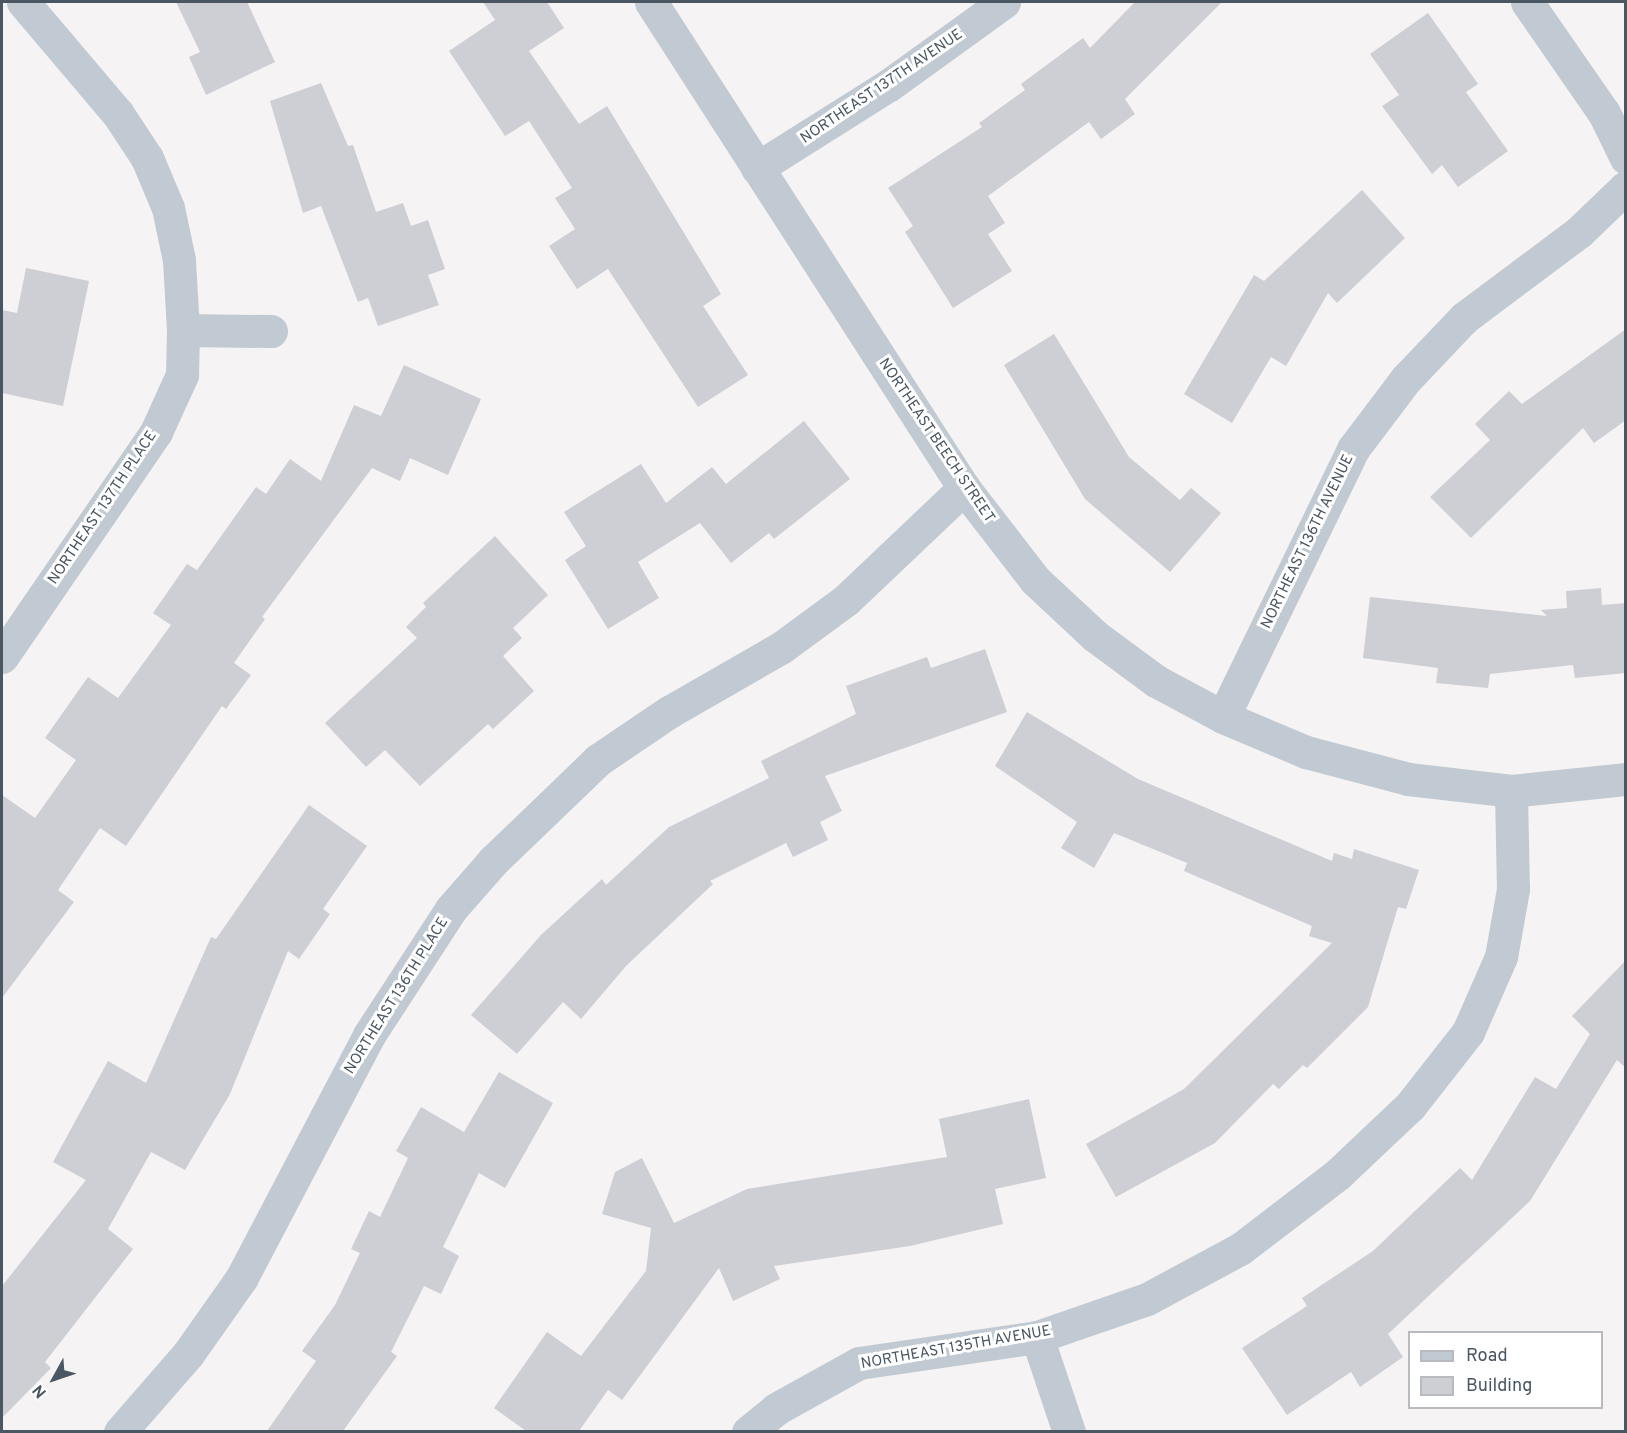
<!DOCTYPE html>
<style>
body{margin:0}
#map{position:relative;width:1627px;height:1433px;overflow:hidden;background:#f5f3f3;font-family:Overpass,sans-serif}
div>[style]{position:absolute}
.building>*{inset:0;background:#cdcfd5}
.street>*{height:33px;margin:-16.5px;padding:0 16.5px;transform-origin:16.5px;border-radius:16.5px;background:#c1cad2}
span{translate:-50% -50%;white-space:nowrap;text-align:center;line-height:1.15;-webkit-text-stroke:6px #fff;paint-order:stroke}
.street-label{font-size:15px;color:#4a5661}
.frame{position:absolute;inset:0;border:3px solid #4a5661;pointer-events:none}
.legend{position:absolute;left:1408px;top:1331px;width:195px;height:78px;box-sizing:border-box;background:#fff;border:2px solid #b7bbc0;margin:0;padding:8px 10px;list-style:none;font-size:18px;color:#4a5661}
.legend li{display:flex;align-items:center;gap:12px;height:30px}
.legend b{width:30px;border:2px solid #b7bbc0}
.north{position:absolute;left:24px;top:1349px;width:60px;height:60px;-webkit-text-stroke:4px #fff;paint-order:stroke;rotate:230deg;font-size:16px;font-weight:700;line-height:24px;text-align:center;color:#4a5661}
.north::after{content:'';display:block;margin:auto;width:21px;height:27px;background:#4a5661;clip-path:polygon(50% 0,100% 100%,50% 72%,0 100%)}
</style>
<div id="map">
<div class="building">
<i style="clip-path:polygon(176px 2px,247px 2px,275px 62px,206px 95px,189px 57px,200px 52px)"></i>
<i style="clip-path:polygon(483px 2px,547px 2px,564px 28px,529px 51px,579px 124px,607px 106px,721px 294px,703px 306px,748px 375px,698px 407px,608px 269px,577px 289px,549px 246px,575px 229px,555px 198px,572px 188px,529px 121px,505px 136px,449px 51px,495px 20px)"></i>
<i style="clip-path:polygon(1135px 2px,1222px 2px,1125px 99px,1135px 114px,1101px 139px,1089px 122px,988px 196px,1005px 223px,988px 234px,1012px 271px,953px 308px,905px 232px,913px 226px,888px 188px,982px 127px,979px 123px,1025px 90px,1021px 84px,1083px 38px,1090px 48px)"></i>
<i style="clip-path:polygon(1428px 13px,1478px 84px,1466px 92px,1508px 151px,1458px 187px,1442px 165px,1432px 174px,1382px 106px,1399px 95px,1370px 54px)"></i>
<i style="clip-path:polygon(321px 83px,348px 146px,353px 145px,376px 212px,403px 203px,411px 226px,428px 220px,445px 269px,428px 275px,439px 305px,378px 326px,368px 298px,358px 302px,321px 206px,303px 213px,270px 101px)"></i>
<i style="clip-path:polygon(1362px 190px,1405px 238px,1337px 303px,1328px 293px,1286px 366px,1271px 357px,1232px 423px,1184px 394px,1254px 275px,1264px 281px)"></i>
<i style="clip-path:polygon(26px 268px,89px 281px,63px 406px,2px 393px,2px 310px,17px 313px)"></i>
<i style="clip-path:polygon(1626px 329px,1626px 420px,1594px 443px,1583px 428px,1471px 538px,1430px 497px,1490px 440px,1475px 424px,1509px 391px,1522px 404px)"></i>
<i style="clip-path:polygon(1054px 334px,1129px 457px,1180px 500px,1191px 488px,1221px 513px,1170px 572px,1085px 499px,1004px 365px)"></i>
<i style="clip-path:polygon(404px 365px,481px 399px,448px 475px,410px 458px,400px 481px,372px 468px,262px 617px,265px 619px,234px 663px,251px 675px,226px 709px,222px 706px,126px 846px,100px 828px,58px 890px,74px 902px,2px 998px,2px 795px,35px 818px,76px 760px,45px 738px,88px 677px,118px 698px,171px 625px,153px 613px,187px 564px,197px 570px,256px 487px,266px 494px,290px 459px,321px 481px,354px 405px,381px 416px)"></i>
<i style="clip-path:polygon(804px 421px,850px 479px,774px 539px,769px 533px,731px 563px,700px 523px,684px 533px,638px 562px,659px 598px,608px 629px,565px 560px,586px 546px,564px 512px,641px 464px,666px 503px,712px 467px,726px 484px)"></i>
<i style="clip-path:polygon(495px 536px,548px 595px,513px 628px,522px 638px,503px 656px,534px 691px,493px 729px,488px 724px,420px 786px,385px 750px,366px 767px,325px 723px,417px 638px,406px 627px,426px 607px,423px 603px)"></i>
<i style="clip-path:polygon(1601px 588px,1602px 605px,1626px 603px,1626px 673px,1575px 678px,1573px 665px,1490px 674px,1488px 688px,1436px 683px,1438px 668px,1363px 658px,1370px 597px,1547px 616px,1541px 610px,1567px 608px,1566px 591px)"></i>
<i style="clip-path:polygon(985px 649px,1007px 712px,825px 776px,842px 811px,820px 822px,828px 840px,793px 857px,786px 843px,710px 881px,713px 884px,626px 966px,581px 1019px,563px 1002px,517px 1054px,471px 1015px,541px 935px,602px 879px,606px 885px,669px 827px,769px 778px,761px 761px,856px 714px,846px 686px,927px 657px,931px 668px)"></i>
<i style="clip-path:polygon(1027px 712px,1138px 779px,1332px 861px,1334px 853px,1352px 859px,1354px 849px,1419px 870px,1406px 909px,1398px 907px,1368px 1007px,1307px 1068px,1303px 1065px,1279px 1089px,1273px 1084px,1215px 1143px,1116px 1197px,1086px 1144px,1184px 1089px,1332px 943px,1309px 936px,1312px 926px,1184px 871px,1187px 863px,1114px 833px,1094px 868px,1061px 848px,1077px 822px,995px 766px)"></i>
<i style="clip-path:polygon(309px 805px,367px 846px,323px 909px,330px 914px,299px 959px,288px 951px,230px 1094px,185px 1170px,151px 1152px,108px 1229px,133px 1249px,45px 1362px,51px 1368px,2px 1418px,2px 1286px,86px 1180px,53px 1162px,108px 1061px,146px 1083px,211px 937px,216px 939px)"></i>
<i style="clip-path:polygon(1626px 960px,1626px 1068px,1617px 1060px,1530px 1201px,1388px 1334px,1403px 1357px,1360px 1387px,1351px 1372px,1287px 1415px,1242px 1348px,1307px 1306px,1302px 1298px,1373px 1251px,1460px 1168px,1472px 1180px,1535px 1077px,1556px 1089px,1590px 1034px,1572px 1016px)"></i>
<i style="clip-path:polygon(499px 1072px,553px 1103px,505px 1188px,479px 1173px,443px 1247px,459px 1256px,441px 1294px,424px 1286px,391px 1352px,397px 1356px,343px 1431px,267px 1431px,316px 1361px,302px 1351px,335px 1305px,360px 1253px,351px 1249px,369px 1211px,380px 1217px,408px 1158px,396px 1151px,421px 1107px,464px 1132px)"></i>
<i style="clip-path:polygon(1029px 1099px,1046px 1178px,995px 1189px,1003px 1224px,910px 1246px,774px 1266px,780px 1279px,733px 1301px,719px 1268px,622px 1400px,608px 1390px,579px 1431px,526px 1431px,494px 1408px,547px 1332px,581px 1356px,646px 1271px,651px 1228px,602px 1214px,615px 1172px,642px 1158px,674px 1223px,747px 1189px,947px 1157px,939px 1119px)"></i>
</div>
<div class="street">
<i style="left:651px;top:2px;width:578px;rotate:57.22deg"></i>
<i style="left:964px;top:488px;width:116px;rotate:52.3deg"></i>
<i style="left:1035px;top:580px;width:82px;rotate:43deg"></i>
<i style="left:1095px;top:636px;width:76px;rotate:36.4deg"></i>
<i style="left:1156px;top:681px;width:76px;rotate:28.2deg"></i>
<i style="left:1223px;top:717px;width:90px;rotate:22.9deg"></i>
<i style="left:1306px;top:752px;width:106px;rotate:14.8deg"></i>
<i style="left:1408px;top:779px;width:104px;rotate:6.6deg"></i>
<i style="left:1511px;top:791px;width:116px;rotate:-6deg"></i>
<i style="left:1527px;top:2px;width:135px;rotate:55.3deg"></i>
<i style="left:1604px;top:113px;width:50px;rotate:63.9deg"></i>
<i style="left:757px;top:168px;width:156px;rotate:-32.2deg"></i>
<i style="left:889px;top:85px;width:142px;rotate:-35.8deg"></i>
<i style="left:183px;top:330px;width:88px;rotate:0.7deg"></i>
<i style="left:2px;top:657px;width:273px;rotate:-55.6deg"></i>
<i style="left:156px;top:432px;width:63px;rotate:-65.5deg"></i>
<i style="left:182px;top:375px;width:45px;rotate:-88.7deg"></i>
<i style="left:183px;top:330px;width:70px;rotate:-93.3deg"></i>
<i style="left:179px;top:260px;width:53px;rotate:-101.9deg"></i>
<i style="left:168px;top:208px;width:54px;rotate:-112.8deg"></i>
<i style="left:147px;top:158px;width:53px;rotate:-123.4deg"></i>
<i style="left:118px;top:114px;width:147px;rotate:-130.3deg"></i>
<i style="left:1223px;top:717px;width:298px;rotate:-64.1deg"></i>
<i style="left:1353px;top:449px;width:88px;rotate:-52.9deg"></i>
<i style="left:1406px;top:379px;width:84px;rotate:-46.4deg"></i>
<i style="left:1464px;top:318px;width:144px;rotate:-36.8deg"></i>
<i style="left:1579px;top:232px;width:65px;rotate:-43.8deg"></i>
<i style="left:1037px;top:1337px;width:100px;rotate:71.4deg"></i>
<i style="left:120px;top:1432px;width:103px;rotate:-48.9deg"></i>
<i style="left:188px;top:1354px;width:92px;rotate:-54.8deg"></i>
<i style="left:241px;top:1279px;width:276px;rotate:-62.3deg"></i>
<i style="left:369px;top:1035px;width:150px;rotate:-56.9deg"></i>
<i style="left:451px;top:909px;width:64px;rotate:-48.8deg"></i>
<i style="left:493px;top:861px;width:146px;rotate:-43.9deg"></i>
<i style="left:598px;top:760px;width:86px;rotate:-34.1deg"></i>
<i style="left:669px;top:712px;width:130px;rotate:-29.9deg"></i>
<i style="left:782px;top:647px;width:79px;rotate:-36.3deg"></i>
<i style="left:846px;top:600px;width:163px;rotate:-43.5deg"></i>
<i style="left:748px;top:1432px;width:36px;rotate:-39deg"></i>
<i style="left:776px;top:1409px;width:95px;rotate:-29deg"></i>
<i style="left:859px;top:1363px;width:180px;rotate:-8.3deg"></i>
<i style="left:1037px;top:1337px;width:116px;rotate:-19.1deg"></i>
<i style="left:1147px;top:1299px;width:106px;rotate:-28.3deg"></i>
<i style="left:1240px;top:1249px;width:123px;rotate:-37.4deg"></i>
<i style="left:1338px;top:1174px;width:99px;rotate:-43.4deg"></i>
<i style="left:1410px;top:1106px;width:94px;rotate:-51.9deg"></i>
<i style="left:1468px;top:1032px;width:82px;rotate:-66.3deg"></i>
<i style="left:1501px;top:957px;width:69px;rotate:-80deg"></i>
<i style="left:1513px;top:889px;width:98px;rotate:-91.2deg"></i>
</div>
<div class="street-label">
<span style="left:882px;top:87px;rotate:-34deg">NORTHEAST 137TH AVENUE</span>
<span style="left:936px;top:441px;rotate:56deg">NORTHEAST BEECH STREET</span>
<span style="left:103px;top:508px;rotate:-56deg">NORTHEAST 137TH PLACE</span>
<span style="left:1308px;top:542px;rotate:-64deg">NORTHEAST 136TH AVENUE</span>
<span style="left:397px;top:996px;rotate:-58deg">NORTHEAST 136TH PLACE</span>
<span style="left:956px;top:1348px;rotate:-10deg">NORTHEAST 135TH AVENUE</span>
</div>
<div class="frame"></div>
<ul class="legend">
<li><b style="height:8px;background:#c1cad2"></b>Road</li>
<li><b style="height:16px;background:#cdcfd5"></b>Building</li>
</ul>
<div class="north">N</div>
</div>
